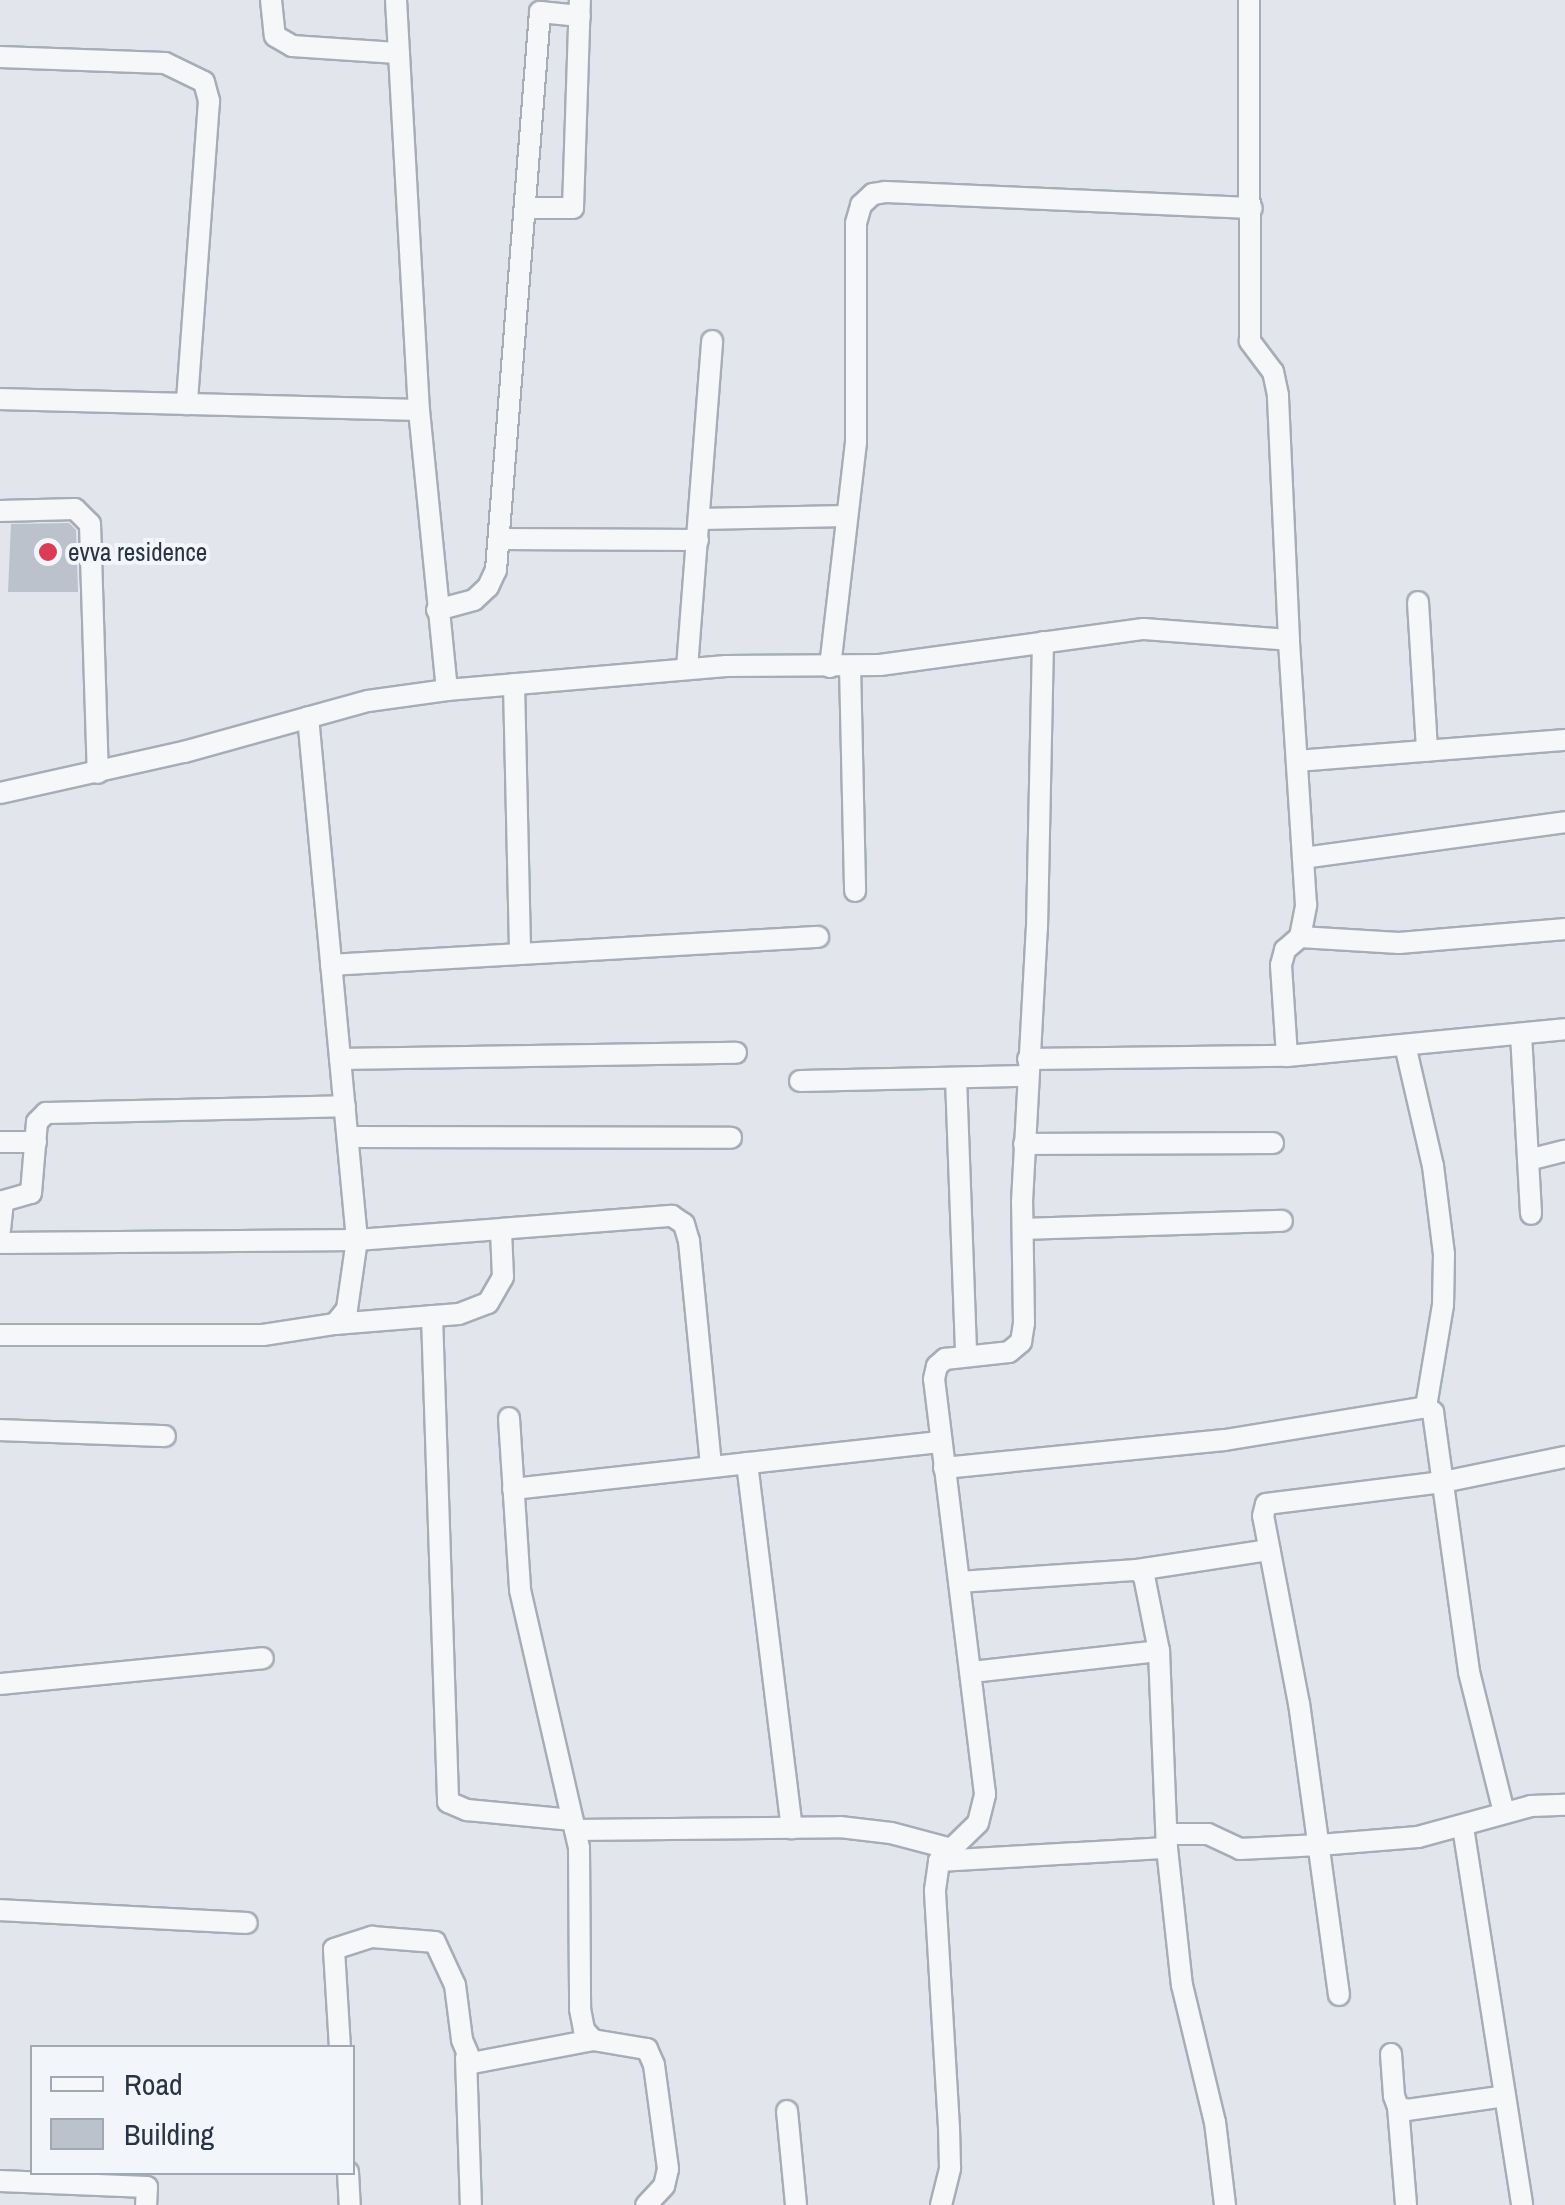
<!DOCTYPE html>
<style>
body{margin:0}
#map{position:relative;width:1565px;height:2205px;overflow:hidden;background:#e2e6ec;font-family:"Archivo Narrow",sans-serif}
div>[style]{position:absolute}
.building>*{inset:0;background:#bbc2cc}
.roads{filter:drop-shadow(2px 0 #a6adb7) drop-shadow(-2px 0 #a6adb7) drop-shadow(0 2px #a6adb7) drop-shadow(0 -2px #a6adb7)}
.minor>*{height:20px;margin:-10px;padding:0 10px;transform-origin:10px;border-radius:10px;background:#f5f7f9}
.dots>*{width:28px;height:28px;translate:-50% -50%;box-sizing:border-box;border:5px solid #f2f5f9;border-radius:50%}
span{translate:-50% -50%;white-space:nowrap;text-align:center;line-height:1.15;-webkit-text-stroke:8px #f2f5f9;paint-order:stroke}
.poi-label{font-size:25px;color:#283446}
.left{translate:0 -50%;text-align:left}
.legend{position:absolute;left:30px;top:2045px;width:325px;height:130px;box-sizing:border-box;background:#f2f5f9;border:2px solid #a1a8b1;margin:0;padding:12px 18px;list-style:none;font-size:30px;color:#283446}
.legend li{display:flex;align-items:center;gap:20px;height:50px}
.legend b{width:50px;border:2px solid #a1a8b1}
</style>
<div id="map">
<div class="building">
<i style="clip-path:polygon(69px 523px,76px 530px,78px 592px,8px 592px,11px 524px)"></i>
</div>
<div class="roads">
<div class="minor">
<i style="left:271px;top:0;width:36px;rotate:84deg"></i>
<i style="left:275px;top:36px;width:20px;rotate:30deg"></i>
<i style="left:292px;top:46px;width:105px;rotate:3.8deg"></i>
<i style="left:396px;top:0;width:411px;rotate:86.8deg"></i>
<i style="left:419px;top:410px;width:281px;rotate:84.3deg"></i>
<i style="left:0;top:57px;width:165px;rotate:2.1deg"></i>
<i style="left:165px;top:63px;width:43px;rotate:26deg"></i>
<i style="left:204px;top:82px;width:20px;rotate:75deg"></i>
<i style="left:209px;top:101px;width:304px;rotate:94.2deg"></i>
<i style="left:525px;top:208px;width:48px"></i>
<i style="left:573px;top:208px;width:208px;rotate:-88.1deg"></i>
<i style="left:0;top:399px;width:419px;rotate:1.5deg"></i>
<i style="left:0;top:511px;width:75px;rotate:-1.5deg"></i>
<i style="left:75px;top:509px;width:21px;rotate:45deg"></i>
<i style="left:90px;top:524px;width:249px;rotate:88.2deg"></i>
<i style="left:700px;top:519px;width:147px;rotate:-1.2deg"></i>
<i style="left:501px;top:539px;width:197px;rotate:0.3deg"></i>
<i style="left:1418px;top:602px;width:149px;rotate:86.5deg"></i>
<i style="left:437px;top:610px;width:38px;rotate:-15deg"></i>
<i style="left:474px;top:600px;width:19px;rotate:-43deg"></i>
<i style="left:488px;top:587px;width:19px;rotate:-65deg"></i>
<i style="left:496px;top:570px;width:560px;rotate:-85.49deg"></i>
<i style="left:540px;top:12px;width:40px;rotate:5.7deg"></i>
<i style="left:850px;top:666px;width:225px;rotate:88.7deg"></i>
<i style="left:830px;top:667px;width:226px;rotate:-83.4deg"></i>
<i style="left:856px;top:442px;width:219px;rotate:-90deg"></i>
<i style="left:856px;top:223px;width:19px;rotate:-74deg"></i>
<i style="left:861px;top:205px;width:16px;rotate:-43deg"></i>
<i style="left:873px;top:194px;width:12px;rotate:-9deg"></i>
<i style="left:885px;top:192px;width:367px;rotate:2.5deg"></i>
<i style="left:687px;top:668px;width:328px;rotate:-85.6deg"></i>
<i style="left:514px;top:684px;width:270px;rotate:88.7deg"></i>
<i style="left:1297px;top:761px;width:269px;rotate:-4.5deg"></i>
<i style="left:0;top:793px;width:189px;rotate:-12.6deg"></i>
<i style="left:184px;top:752px;width:191px;rotate:-15.5deg"></i>
<i style="left:368px;top:701px;width:80px;rotate:-7.9deg"></i>
<i style="left:447px;top:690px;width:280px;rotate:-4.9deg"></i>
<i style="left:726px;top:666px;width:154px;rotate:-0.4deg"></i>
<i style="left:880px;top:665px;width:266px;rotate:-7.8deg"></i>
<i style="left:1144px;top:629px;width:145px;rotate:4.3deg"></i>
<i style="left:1289px;top:640px;width:245px;rotate:-92.6deg"></i>
<i style="left:1278px;top:395px;width:24px;rotate:-102deg"></i>
<i style="left:1273px;top:372px;width:39px;rotate:-127deg"></i>
<i style="left:1250px;top:341px;width:341px;rotate:-90.2deg"></i>
<i style="left:1303px;top:858px;width:264px;rotate:-7.8deg"></i>
<i style="left:1300px;top:937px;width:99px;rotate:3.5deg"></i>
<i style="left:1399px;top:943px;width:167px;rotate:-4.8deg"></i>
<i style="left:331px;top:965px;width:488px;rotate:-3.3deg"></i>
<i style="left:1521px;top:1034px;width:180px;rotate:86.8deg"></i>
<i style="left:1405px;top:1045px;width:124px;rotate:77deg"></i>
<i style="left:1433px;top:1166px;width:89px;rotate:82.9deg"></i>
<i style="left:1444px;top:1254px;width:51px;rotate:91.1deg"></i>
<i style="left:1443px;top:1305px;width:103px;rotate:99.5deg"></i>
<i style="left:1287px;top:1056px;width:91px;rotate:-93.8deg"></i>
<i style="left:1281px;top:965px;width:16px;rotate:-75deg"></i>
<i style="left:1285px;top:950px;width:20px;rotate:-41deg"></i>
<i style="left:1300px;top:937px;width:33px;rotate:-79deg"></i>
<i style="left:1306px;top:905px;width:266px;rotate:-93.7deg"></i>
<i style="left:340px;top:1059px;width:396px;rotate:-0.9deg"></i>
<i style="left:1028px;top:1059px;width:259px;rotate:-0.7deg"></i>
<i style="left:1287px;top:1056px;width:279px;rotate:-5.5deg"></i>
<i style="left:956px;top:1078px;width:278px;rotate:87.9deg"></i>
<i style="left:800px;top:1081px;width:227px;rotate:-1.3deg"></i>
<i style="left:348px;top:1137px;width:383px;rotate:0.1deg"></i>
<i style="left:0;top:1142px;width:36px"></i>
<i style="left:1024px;top:1144px;width:249px;rotate:-0.2deg"></i>
<i style="left:1528px;top:1160px;width:38px;rotate:-14deg"></i>
<i style="left:1023px;top:1229px;width:259px;rotate:-1.8deg"></i>
<i style="left:0;top:1230px;width:29px;rotate:-84deg"></i>
<i style="left:3px;top:1201px;width:29px;rotate:-16deg"></i>
<i style="left:31px;top:1193px;width:71px;rotate:-85.2deg"></i>
<i style="left:37px;top:1122px;width:13px;rotate:-45deg"></i>
<i style="left:46px;top:1113px;width:299px;rotate:-1.3deg"></i>
<i style="left:0;top:1243px;width:357px;rotate:-0.5deg"></i>
<i style="left:357px;top:1240px;width:316px;rotate:-4.4deg"></i>
<i style="left:672px;top:1216px;width:14px;rotate:34deg"></i>
<i style="left:684px;top:1224px;width:18px;rotate:74deg"></i>
<i style="left:689px;top:1241px;width:227px;rotate:84.4deg"></i>
<i style="left:432px;top:1316px;width:486px;rotate:88.1deg"></i>
<i style="left:448px;top:1802px;width:21px;rotate:23deg"></i>
<i style="left:467px;top:1810px;width:106px;rotate:5.4deg"></i>
<i style="left:335px;top:1324px;width:124px;rotate:-4.6deg"></i>
<i style="left:459px;top:1314px;width:31px;rotate:-21deg"></i>
<i style="left:488px;top:1303px;width:30px;rotate:-60deg"></i>
<i style="left:503px;top:1277px;width:46px;rotate:-92.5deg"></i>
<i style="left:0;top:1335px;width:263px"></i>
<i style="left:263px;top:1335px;width:73px;rotate:-8.7deg"></i>
<i style="left:335px;top:1324px;width:19px;rotate:-51deg"></i>
<i style="left:347px;top:1309px;width:70px;rotate:-81.8deg"></i>
<i style="left:357px;top:1240px;width:525px;rotate:-95.35deg"></i>
<i style="left:509px;top:1418px;width:172px;rotate:86.3deg"></i>
<i style="left:520px;top:1590px;width:265px;rotate:77.1deg"></i>
<i style="left:579px;top:1848px;width:161px;rotate:89.6deg"></i>
<i style="left:580px;top:2009px;width:21px;rotate:79deg"></i>
<i style="left:584px;top:2030px;width:13px;rotate:48deg"></i>
<i style="left:593px;top:2040px;width:55px;rotate:9.5deg"></i>
<i style="left:647px;top:2049px;width:17px;rotate:66deg"></i>
<i style="left:654px;top:2065px;width:105px;rotate:82.3deg"></i>
<i style="left:668px;top:2169px;width:17px;rotate:103deg"></i>
<i style="left:664px;top:2186px;width:26px;rotate:133deg"></i>
<i style="left:0;top:1430px;width:165px;rotate:2.1deg"></i>
<i style="left:747px;top:1463px;width:368px;rotate:83deg"></i>
<i style="left:944px;top:1468px;width:282px;rotate:-5.7deg"></i>
<i style="left:1225px;top:1440px;width:204px;rotate:-9.3deg"></i>
<i style="left:1426px;top:1407px;width:9px;rotate:36deg"></i>
<i style="left:1433px;top:1412px;width:262px;rotate:82.1deg"></i>
<i style="left:1469px;top:1672px;width:144px;rotate:76deg"></i>
<i style="left:513px;top:1489px;width:431px;rotate:-6.3deg"></i>
<i style="left:1137px;top:1570px;width:134px;rotate:-8.6deg"></i>
<i style="left:959px;top:1582px;width:178px;rotate:-3.9deg"></i>
<i style="left:1137px;top:1570px;width:9px;rotate:41deg"></i>
<i style="left:1144px;top:1576px;width:76px;rotate:78.7deg"></i>
<i style="left:1159px;top:1651px;width:187px;rotate:173.6deg"></i>
<i style="left:1159px;top:1651px;width:197px;rotate:87.7deg"></i>
<i style="left:1167px;top:1848px;width:138px;rotate:83.8deg"></i>
<i style="left:1182px;top:1985px;width:141px;rotate:76.5deg"></i>
<i style="left:1215px;top:2122px;width:84px;rotate:83.1deg"></i>
<i style="left:0;top:1684px;width:264px;rotate:-5.6deg"></i>
<i style="left:1463px;top:1827px;width:382px;rotate:81.1deg"></i>
<i style="left:575px;top:1830px;width:265px;rotate:-0.6deg"></i>
<i style="left:840px;top:1827px;width:51px;rotate:6.7deg"></i>
<i style="left:891px;top:1833px;width:62px;rotate:14.9deg"></i>
<i style="left:1167px;top:1834px;width:41px"></i>
<i style="left:1208px;top:1834px;width:35px;rotate:25deg"></i>
<i style="left:1240px;top:1849px;width:79px;rotate:-2.9deg"></i>
<i style="left:1319px;top:1845px;width:99px;rotate:-4.6deg"></i>
<i style="left:1418px;top:1837px;width:117px;rotate:-15.3deg"></i>
<i style="left:1531px;top:1806px;width:34px;rotate:-2deg"></i>
<i style="left:939px;top:1861px;width:228px;rotate:-3.3deg"></i>
<i style="left:0;top:1910px;width:247px;rotate:3deg"></i>
<i style="left:1339px;top:1995px;width:294px;rotate:-97.8deg"></i>
<i style="left:1299px;top:1704px;width:191px;rotate:-100.8deg"></i>
<i style="left:1263px;top:1516px;width:12px;rotate:-76deg"></i>
<i style="left:1266px;top:1504px;width:178px;rotate:-7.1deg"></i>
<i style="left:1443px;top:1482px;width:125px;rotate:-11.6deg"></i>
<i style="left:340px;top:2048px;width:99px;rotate:-93.5deg"></i>
<i style="left:334px;top:1949px;width:40px;rotate:-18deg"></i>
<i style="left:372px;top:1937px;width:63px;rotate:4.5deg"></i>
<i style="left:435px;top:1942px;width:47px;rotate:65.1deg"></i>
<i style="left:455px;top:1985px;width:55px;rotate:82.7deg"></i>
<i style="left:462px;top:2040px;width:25px;rotate:67deg"></i>
<i style="left:472px;top:2063px;width:123px;rotate:-10.8deg"></i>
<i style="left:1391px;top:2054px;width:42px;rotate:85.9deg"></i>
<i style="left:1394px;top:2096px;width:12px;rotate:70deg"></i>
<i style="left:1398px;top:2107px;width:9px;rotate:18deg"></i>
<i style="left:1407px;top:2110px;width:99px;rotate:-8.1deg"></i>
<i style="left:466px;top:2057px;width:148px;rotate:88.1deg"></i>
<i style="left:1398px;top:2107px;width:98px;rotate:85.3deg"></i>
<i style="left:787px;top:2111px;width:94px;rotate:84.5deg"></i>
<i style="left:348px;top:2172px;width:33px;rotate:87deg"></i>
<i style="left:0;top:2181px;width:147px;rotate:2.3deg"></i>
<i style="left:147px;top:2187px;width:18px;rotate:93deg"></i>
<i style="left:941px;top:2205px;width:38px;rotate:-76deg"></i>
<i style="left:950px;top:2168px;width:40px;rotate:-91.4deg"></i>
<i style="left:949px;top:2128px;width:238px;rotate:-93.4deg"></i>
<i style="left:935px;top:1890px;width:29px;rotate:-82deg"></i>
<i style="left:939px;top:1861px;width:54px;rotate:-44.3deg"></i>
<i style="left:978px;top:1823px;width:30px;rotate:-76deg"></i>
<i style="left:985px;top:1794px;width:418px;rotate:-97deg"></i>
<i style="left:934px;top:1379px;width:13px;rotate:-77deg"></i>
<i style="left:937px;top:1366px;width:11px;rotate:-41deg"></i>
<i style="left:945px;top:1359px;width:64px;rotate:-6.2deg"></i>
<i style="left:1009px;top:1352px;width:16px;rotate:-40deg"></i>
<i style="left:1021px;top:1342px;width:19px;rotate:-81deg"></i>
<i style="left:1024px;top:1323px;width:121px;rotate:-90.9deg"></i>
<i style="left:1022px;top:1202px;width:274px;rotate:-86.9deg"></i>
<i style="left:1037px;top:928px;width:286px;rotate:-88.8deg"></i>
</div>
</div>
<div class="dots">
<i style="left:48px;top:552px;background:#dc3b58"></i>
</div>
<div class="poi-label">
<span class="left" style="left:68px;top:552px">evva residence</span>
</div>
<ul class="legend">
<li><b style="height:12px;background:#f5f7f9"></b>Road</li>
<li><b style="height:28px;background:#bbc2cc"></b>Building</li>
</ul>
</div>
